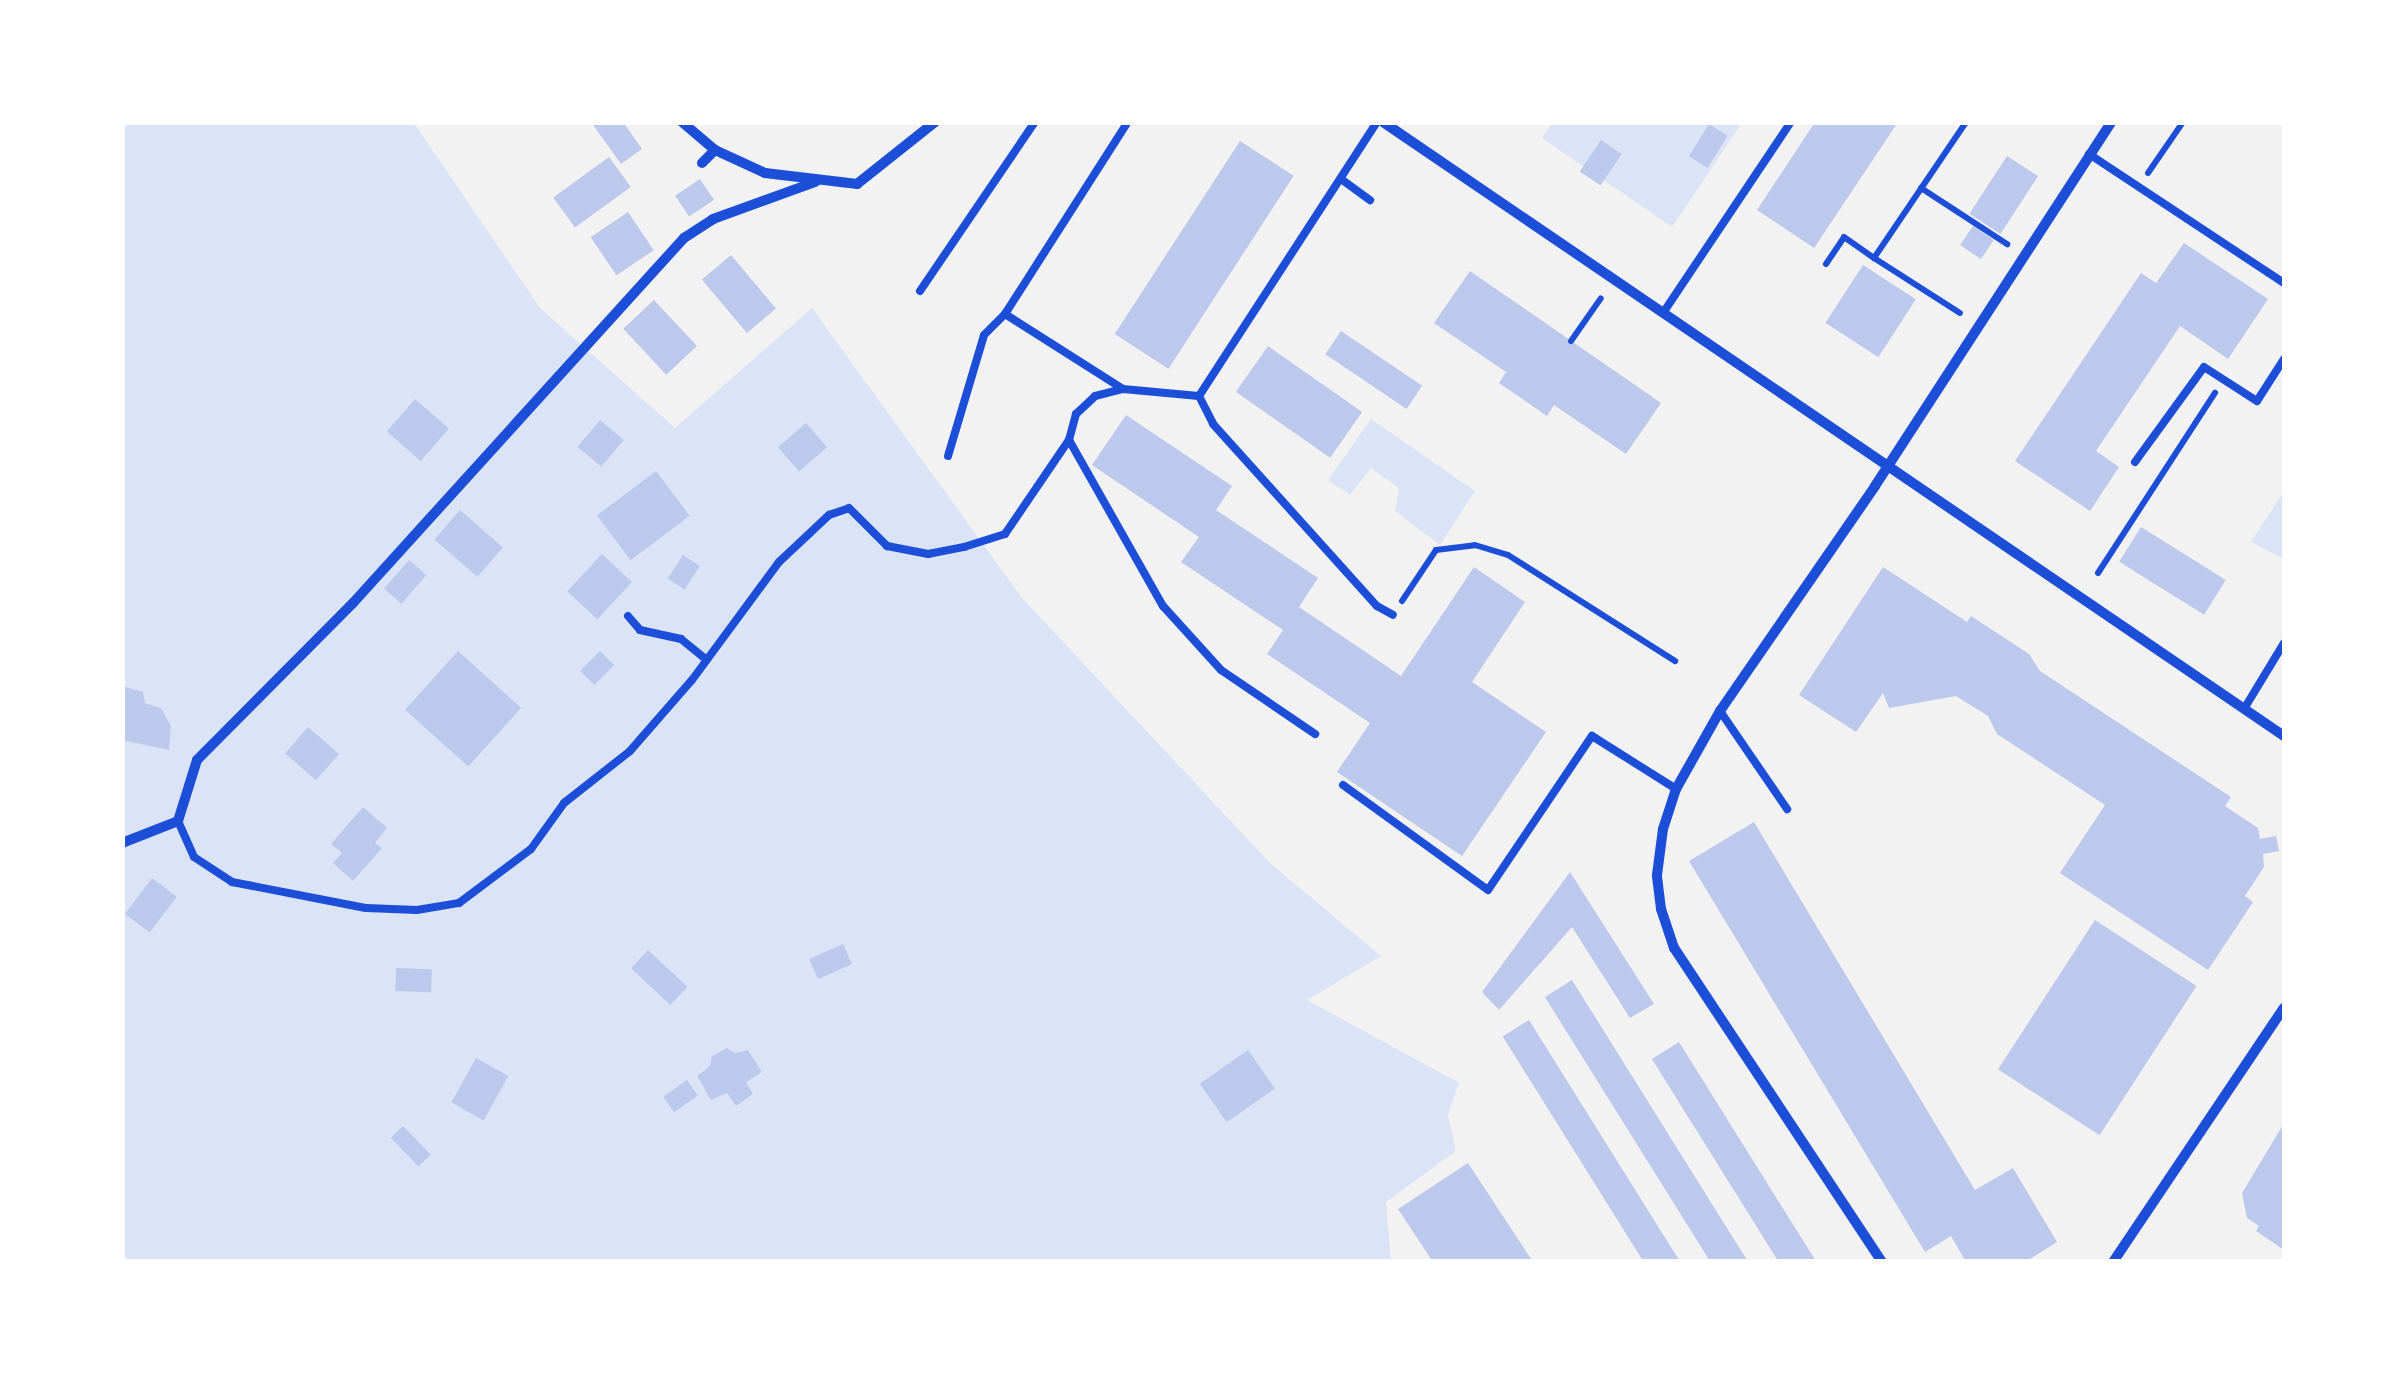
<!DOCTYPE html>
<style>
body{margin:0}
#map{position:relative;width:2407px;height:1384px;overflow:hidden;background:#f2f2f2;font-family:"Roboto Condensed",sans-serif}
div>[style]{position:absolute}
.green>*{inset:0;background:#dbe4f7}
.building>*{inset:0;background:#bdc9ec;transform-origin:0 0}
.path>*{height:6px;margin:-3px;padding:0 3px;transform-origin:3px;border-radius:3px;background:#1d4ed8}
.service>*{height:8px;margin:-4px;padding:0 4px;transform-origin:4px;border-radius:4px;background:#1d4ed8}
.minor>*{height:10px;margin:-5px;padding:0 5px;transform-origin:5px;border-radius:5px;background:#1d4ed8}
span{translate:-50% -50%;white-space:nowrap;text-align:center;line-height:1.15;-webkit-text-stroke:8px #fff;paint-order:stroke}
.frame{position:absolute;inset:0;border:125px solid #fff;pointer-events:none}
</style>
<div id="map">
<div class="green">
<i style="clip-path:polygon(122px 123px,414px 123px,540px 308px,675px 428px,812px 308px,1022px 598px,1270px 863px,1381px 956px,1307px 1000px,1459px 1083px,1448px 1115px,1456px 1151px,1386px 1202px,1391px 1261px,123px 1261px)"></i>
<i style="clip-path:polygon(1552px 123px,1742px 123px,1672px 227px,1542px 138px)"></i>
<i style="clip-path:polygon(1371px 419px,1475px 491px,1440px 545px,1395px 511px,1399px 488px,1371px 468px,1350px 495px,1328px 480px)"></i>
<i style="clip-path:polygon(2284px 491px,2284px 559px,2251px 542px)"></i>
</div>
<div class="building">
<i style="clip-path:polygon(591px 122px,623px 122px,642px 149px,621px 164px)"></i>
<i style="clip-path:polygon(1815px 122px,1898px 122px,1814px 248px,1757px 210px)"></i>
<i style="left:1709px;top:124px;width:22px;height:38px;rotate:32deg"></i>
<i style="left:1601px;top:140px;width:25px;height:38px;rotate:34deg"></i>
<i style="left:1240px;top:141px;width:64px;height:230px;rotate:33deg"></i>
<i style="left:2007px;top:156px;width:37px;height:69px;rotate:33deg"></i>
<i style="left:609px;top:157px;width:37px;height:69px;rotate:54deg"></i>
<i style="left:700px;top:179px;width:25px;height:30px;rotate:56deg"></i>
<i style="left:628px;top:212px;width:46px;height:45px;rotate:56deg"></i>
<i style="left:1973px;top:226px;width:25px;height:23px;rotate:34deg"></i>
<i style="clip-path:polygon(2184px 243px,2268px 299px,2228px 359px,2180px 326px,2096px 451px,2119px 467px,2090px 511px,2015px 461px,2141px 273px,2156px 283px)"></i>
<i style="left:731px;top:255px;width:70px;height:38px;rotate:50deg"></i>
<i style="left:1863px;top:265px;width:63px;height:69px;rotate:33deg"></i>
<i style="clip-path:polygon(1470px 271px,1661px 403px,1626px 454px,1554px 405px,1547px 416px,1499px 383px,1506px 372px,1434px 323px)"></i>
<i style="left:654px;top:300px;width:63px;height:42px;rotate:47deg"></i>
<i style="left:1341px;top:331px;width:98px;height:28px;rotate:34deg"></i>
<i style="left:1268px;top:346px;width:115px;height:56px;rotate:35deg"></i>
<i style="left:415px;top:399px;width:45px;height:43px;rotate:41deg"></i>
<i style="clip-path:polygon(1126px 415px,1232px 486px,1216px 510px,1318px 578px,1299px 607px,1401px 676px,1474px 567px,1525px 602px,1472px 682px,1546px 732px,1462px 856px,1337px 772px,1370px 723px,1267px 654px,1283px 630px,1181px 562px,1199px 537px,1092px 465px)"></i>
<i style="left:600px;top:420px;width:31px;height:35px;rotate:40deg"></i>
<i style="left:806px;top:423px;width:32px;height:37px;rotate:49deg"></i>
<i style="left:656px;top:471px;width:56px;height:74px;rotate:53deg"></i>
<i style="left:460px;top:510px;width:57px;height:39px;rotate:41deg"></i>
<i style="left:2141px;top:527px;width:100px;height:41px;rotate:32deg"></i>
<i style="left:602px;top:554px;width:41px;height:51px;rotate:43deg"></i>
<i style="left:683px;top:555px;width:20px;height:28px;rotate:33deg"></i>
<i style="left:409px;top:560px;width:23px;height:38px;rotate:41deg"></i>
<i style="clip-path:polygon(1883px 567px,1967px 622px,1971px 616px,2029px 654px,2040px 671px,2231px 797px,2225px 806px,2258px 828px,2260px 839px,2276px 836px,2279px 851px,2263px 854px,2264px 867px,2245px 896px,2253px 902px,2208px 970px,2060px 873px,2105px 805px,1997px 734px,1988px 716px,1956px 696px,1889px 708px,1883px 693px,1856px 732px,1799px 695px)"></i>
<i style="left:458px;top:651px;width:85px;height:79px;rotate:42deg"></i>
<i style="left:600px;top:651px;width:20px;height:28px;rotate:45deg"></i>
<i style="clip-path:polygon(122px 686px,143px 692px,145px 703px,161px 708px,171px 726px,169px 750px,122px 740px)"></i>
<i style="left:308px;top:727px;width:41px;height:35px;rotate:41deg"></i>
<i style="clip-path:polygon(363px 807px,387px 828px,375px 843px,382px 848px,353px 881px,333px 863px,342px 853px,331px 844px)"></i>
<i style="clip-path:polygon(1754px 822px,1975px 1190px,2013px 1168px,2057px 1242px,2025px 1262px,1966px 1262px,1951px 1236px,1925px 1252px,1689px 861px)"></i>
<i style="clip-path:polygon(1570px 872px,1654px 1004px,1630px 1018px,1572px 927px,1499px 1010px,1482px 992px)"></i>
<i style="left:152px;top:878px;width:31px;height:45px;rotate:37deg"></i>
<i style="left:2095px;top:920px;width:121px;height:178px;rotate:33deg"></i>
<i style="left:843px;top:944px;width:22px;height:37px;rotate:66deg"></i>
<i style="left:648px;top:950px;width:54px;height:25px;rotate:43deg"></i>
<i style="left:396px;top:968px;width:36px;height:23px;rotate:2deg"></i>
<i style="left:1572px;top:980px;width:331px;height:32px;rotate:58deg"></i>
<i style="left:1529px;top:1020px;width:286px;height:31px;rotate:58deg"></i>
<i style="left:1679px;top:1042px;width:258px;height:32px;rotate:58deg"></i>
<i style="clip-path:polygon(727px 1048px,735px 1053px,748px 1050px,762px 1072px,746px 1082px,753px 1094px,736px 1106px,727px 1093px,711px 1100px,697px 1076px,710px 1066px,712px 1056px)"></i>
<i style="left:1248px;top:1050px;width:47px;height:59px;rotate:55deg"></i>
<i style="left:476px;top:1058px;width:37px;height:51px;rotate:29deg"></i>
<i style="left:687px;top:1080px;width:19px;height:29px;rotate:55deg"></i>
<i style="clip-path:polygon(2284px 1123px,2284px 1250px,2256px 1231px,2259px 1226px,2247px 1218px,2242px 1193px)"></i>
<i style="left:403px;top:1126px;width:40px;height:17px;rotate:46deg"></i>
<i style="clip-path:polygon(1468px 1163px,1533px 1262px,1433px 1262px,1398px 1209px)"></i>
</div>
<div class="path">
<i style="left:2148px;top:173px;width:62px;rotate:-55.5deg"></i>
<i style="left:1921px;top:188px;width:103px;rotate:33.1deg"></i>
<i style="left:1874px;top:258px;width:102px;rotate:32.6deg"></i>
<i style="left:1826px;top:264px;width:32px;rotate:-56deg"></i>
<i style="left:1844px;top:237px;width:37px;rotate:35deg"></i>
<i style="left:1874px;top:258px;width:164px;rotate:-55.9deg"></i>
<i style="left:1571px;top:341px;width:52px;rotate:-55.1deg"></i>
<i style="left:2098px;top:573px;width:215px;rotate:-57deg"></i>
<i style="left:1402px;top:601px;width:61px;rotate:-56.3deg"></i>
<i style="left:1436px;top:550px;width:39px;rotate:-7deg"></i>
<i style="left:1475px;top:545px;width:34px;rotate:17deg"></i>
<i style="left:1508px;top:555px;width:198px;rotate:32.4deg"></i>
</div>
<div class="service">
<i style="left:2089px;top:154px;width:234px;rotate:33.5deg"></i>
<i style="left:1341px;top:179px;width:36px;rotate:36deg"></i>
<i style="left:920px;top:291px;width:204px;rotate:-55.8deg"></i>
<i style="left:1663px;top:313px;width:230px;rotate:-56.2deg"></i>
<i style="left:1005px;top:314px;width:140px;rotate:32.4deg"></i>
<i style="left:1199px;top:396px;width:327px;rotate:-57deg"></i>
<i style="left:1199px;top:396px;width:31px;rotate:63deg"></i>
<i style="left:1213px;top:424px;width:245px;rotate:48deg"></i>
<i style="left:1377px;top:606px;width:18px;rotate:29deg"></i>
<i style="left:1069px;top:440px;width:191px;rotate:60.5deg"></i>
<i style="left:1163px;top:606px;width:86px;rotate:47.8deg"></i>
<i style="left:1221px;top:670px;width:114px;rotate:34.2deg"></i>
<i style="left:948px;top:456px;width:126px;rotate:-73.4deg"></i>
<i style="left:984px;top:335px;width:30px;rotate:-45deg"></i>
<i style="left:1005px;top:314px;width:228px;rotate:-57.4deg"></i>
<i style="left:2135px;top:462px;width:117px;rotate:-54deg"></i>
<i style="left:2204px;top:367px;width:63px;rotate:32.7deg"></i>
<i style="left:2257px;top:401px;width:50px;rotate:-57.3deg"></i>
<i style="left:628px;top:616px;width:18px;rotate:49deg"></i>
<i style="left:640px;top:630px;width:42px;rotate:12.4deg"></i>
<i style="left:681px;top:639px;width:33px;rotate:39deg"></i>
<i style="left:2244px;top:709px;width:77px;rotate:-58.8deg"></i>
<i style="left:1720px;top:711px;width:119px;rotate:55.6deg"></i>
<i style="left:1343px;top:785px;width:179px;rotate:35.9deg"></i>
<i style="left:1488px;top:890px;width:186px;rotate:-56deg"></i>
<i style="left:1592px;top:736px;width:99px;rotate:32.2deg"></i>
<i style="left:178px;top:821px;width:39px;rotate:66deg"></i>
<i style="left:194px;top:857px;width:45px;rotate:33.3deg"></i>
<i style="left:232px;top:882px;width:136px;rotate:11deg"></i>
<i style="left:366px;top:908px;width:51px;rotate:2.2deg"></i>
<i style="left:417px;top:910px;width:43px;rotate:-9.5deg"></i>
<i style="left:459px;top:903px;width:90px;rotate:-36.9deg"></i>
<i style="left:531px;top:849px;width:57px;rotate:-54.3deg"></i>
<i style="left:564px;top:803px;width:84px;rotate:-38.2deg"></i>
<i style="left:630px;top:751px;width:94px;rotate:-48.9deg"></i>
<i style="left:692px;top:680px;width:147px;rotate:-53.6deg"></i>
<i style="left:779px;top:562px;width:69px;rotate:-43.2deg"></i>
<i style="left:829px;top:515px;width:21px;rotate:-19deg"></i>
<i style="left:849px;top:508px;width:54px;rotate:45deg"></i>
<i style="left:887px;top:546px;width:42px;rotate:11deg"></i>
<i style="left:928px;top:554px;width:37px;rotate:-11deg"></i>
<i style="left:964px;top:547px;width:43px;rotate:-17.6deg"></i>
<i style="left:1005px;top:534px;width:114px;rotate:-55.8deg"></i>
<i style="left:1069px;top:440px;width:27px;rotate:-75deg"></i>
<i style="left:1076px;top:414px;width:26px;rotate:-43deg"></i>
<i style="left:1095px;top:396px;width:29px;rotate:-14deg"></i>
<i style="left:1123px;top:389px;width:76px;rotate:5.3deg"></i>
</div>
<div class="minor">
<i style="left:682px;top:122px;width:43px;rotate:40.3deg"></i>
<i style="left:715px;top:150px;width:55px;rotate:24.7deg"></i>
<i style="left:765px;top:173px;width:93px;rotate:6.8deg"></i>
<i style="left:857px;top:184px;width:100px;rotate:-38.5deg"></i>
<i style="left:1383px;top:122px;width:1090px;rotate:34.27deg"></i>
<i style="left:702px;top:163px;width:18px;rotate:-45deg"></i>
<i style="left:122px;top:843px;width:60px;rotate:-21.4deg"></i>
<i style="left:178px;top:821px;width:64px;rotate:-72.7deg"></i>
<i style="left:197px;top:760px;width:221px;rotate:-45.2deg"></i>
<i style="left:353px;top:603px;width:493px;rotate:-47.8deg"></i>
<i style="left:684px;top:238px;width:35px;rotate:-33deg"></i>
<i style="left:713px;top:219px;width:109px;rotate:-19.9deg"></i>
<i style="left:1882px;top:1262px;width:377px;rotate:-123.5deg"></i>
<i style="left:1674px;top:948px;width:41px;rotate:-108.4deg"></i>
<i style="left:1661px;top:909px;width:34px;rotate:-97deg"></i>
<i style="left:1657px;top:875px;width:46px;rotate:-82.6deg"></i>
<i style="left:1663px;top:829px;width:42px;rotate:-72deg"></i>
<i style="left:1676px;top:789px;width:90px;rotate:-60.6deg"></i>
<i style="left:1720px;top:711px;width:273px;rotate:-55.4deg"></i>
<i style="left:1875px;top:486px;width:434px;rotate:-57deg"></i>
<i style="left:2113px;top:1262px;width:306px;rotate:-56.1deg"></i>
</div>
<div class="frame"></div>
</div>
